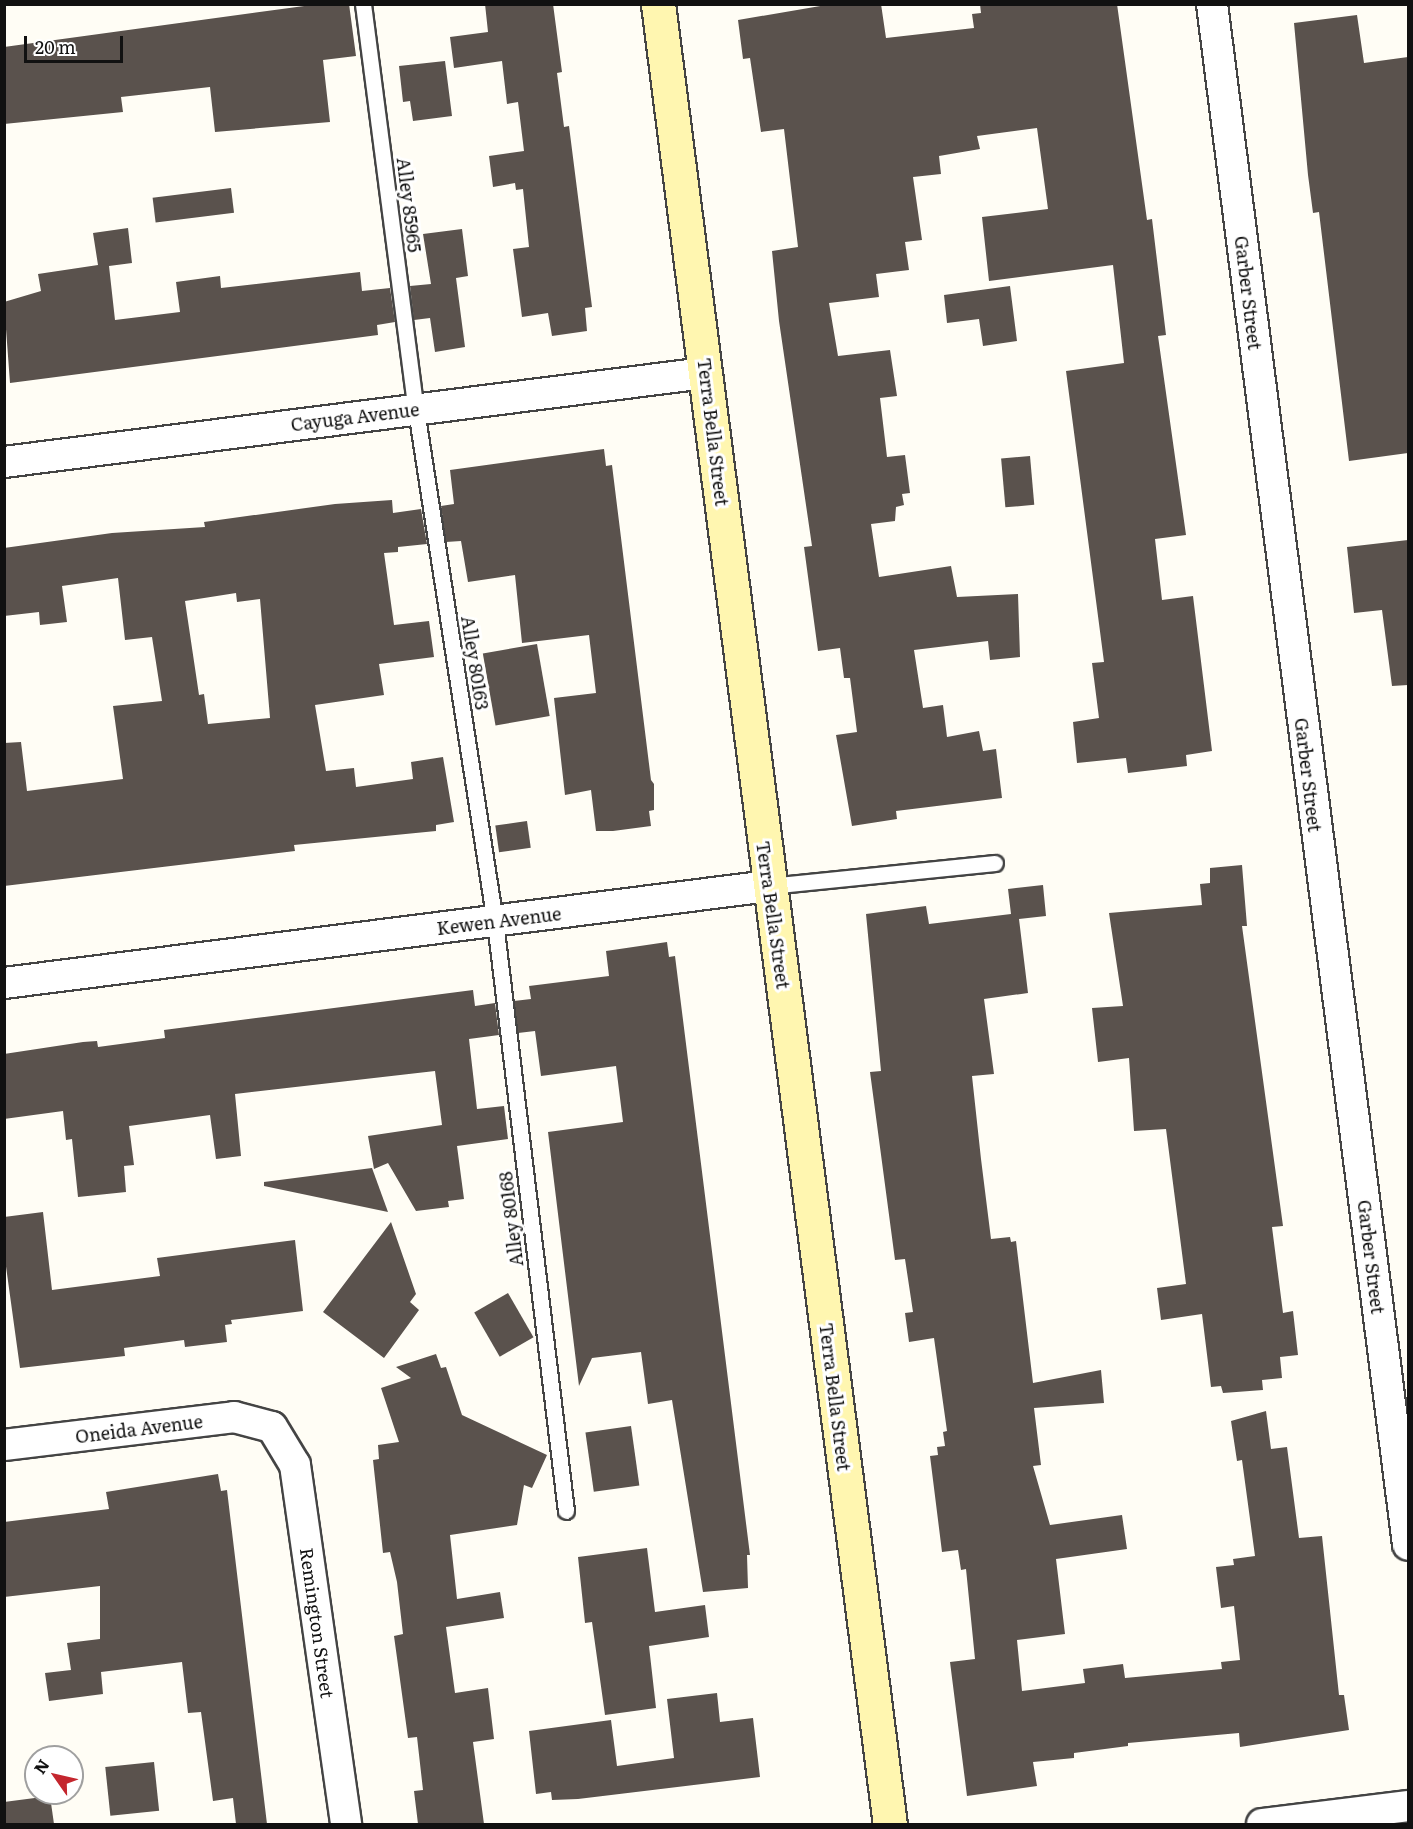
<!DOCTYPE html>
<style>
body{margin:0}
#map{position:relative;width:1413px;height:1829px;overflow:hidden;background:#fffdf5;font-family:Literata,serif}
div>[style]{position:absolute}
.building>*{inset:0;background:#5a524d;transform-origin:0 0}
.roads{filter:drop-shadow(2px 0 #444) drop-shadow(-2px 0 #444) drop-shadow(0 2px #444) drop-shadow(0 -2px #444)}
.lane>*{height:15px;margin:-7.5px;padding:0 7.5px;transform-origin:7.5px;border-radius:7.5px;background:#fff}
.street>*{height:30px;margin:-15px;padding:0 15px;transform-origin:15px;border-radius:15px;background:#fff}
.secondary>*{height:33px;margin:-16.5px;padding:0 16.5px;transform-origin:16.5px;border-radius:16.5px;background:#fff6b0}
span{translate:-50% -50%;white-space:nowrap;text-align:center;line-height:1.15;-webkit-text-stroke:6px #fff;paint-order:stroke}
.street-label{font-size:18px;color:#111}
.frame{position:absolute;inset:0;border:6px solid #111;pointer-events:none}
.north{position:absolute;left:24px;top:1745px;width:60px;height:60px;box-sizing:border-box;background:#fff;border:2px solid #a0a0a0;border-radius:50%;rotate:304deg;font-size:16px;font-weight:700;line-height:24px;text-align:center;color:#111}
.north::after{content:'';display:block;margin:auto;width:21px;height:27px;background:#c4262e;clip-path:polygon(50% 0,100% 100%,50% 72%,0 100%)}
.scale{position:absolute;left:24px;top:36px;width:99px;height:27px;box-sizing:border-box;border:3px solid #111;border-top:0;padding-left:8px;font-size:18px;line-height:21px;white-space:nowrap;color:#111;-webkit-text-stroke:4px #fff;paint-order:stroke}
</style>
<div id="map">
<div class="building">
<i style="clip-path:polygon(319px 4px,349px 4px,356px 56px,323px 60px,330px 122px,215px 132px,210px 87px,121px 97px,123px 112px,4px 124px,4px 47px)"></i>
<i style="clip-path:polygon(485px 4px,553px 4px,562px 72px,557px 73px,564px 127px,569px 126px,592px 307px,585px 308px,587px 331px,552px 336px,548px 313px,522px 317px,513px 249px,529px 247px,523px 189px,516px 190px,515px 183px,493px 187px,489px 156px,524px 151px,518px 102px,507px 104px,502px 61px,454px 68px,450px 37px,488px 32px)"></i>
<i style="clip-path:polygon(832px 4px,881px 4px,886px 38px,974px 28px,972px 14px,981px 13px,980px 4px,1117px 4px,1147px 220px,1152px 219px,1166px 335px,1158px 336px,1186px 535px,1155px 539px,1162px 600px,1193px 596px,1212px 751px,1186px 755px,1187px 766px,1128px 773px,1126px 758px,1077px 763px,1073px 722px,1099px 718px,1092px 663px,1104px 662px,1066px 371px,1124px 363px,1113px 265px,989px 281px,982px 217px,1048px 209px,1037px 128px,977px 136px,980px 149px,939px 156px,941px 174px,913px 177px,922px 240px,905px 242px,909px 270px,876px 274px,879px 297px,829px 303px,838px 356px,890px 350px,897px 396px,880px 398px,887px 457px,905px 455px,910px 493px,902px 494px,904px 505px,896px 507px,895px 521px,871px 524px,879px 577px,951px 566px,957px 597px,1018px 594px,1020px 657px,990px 660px,988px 641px,914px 650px,923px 708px,943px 705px,947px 737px,979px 731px,983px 751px,996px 749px,1002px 798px,896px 811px,897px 819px,852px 826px,836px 735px,857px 732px,850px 678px,844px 678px,840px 648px,818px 651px,804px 547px,812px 546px,779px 321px,772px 251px,798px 247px,784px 129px,761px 132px,750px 58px,743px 59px,738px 20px)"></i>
<i style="clip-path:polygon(1357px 15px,1364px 63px,1408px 57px,1408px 453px,1349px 461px,1319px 212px,1313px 213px,1308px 175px,1294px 23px)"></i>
<i style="clip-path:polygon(445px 61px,452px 116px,413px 121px,410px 101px,403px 102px,399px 66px)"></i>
<i style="left:231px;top:188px;width:25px;height:79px;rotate:83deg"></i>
<i style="clip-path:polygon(128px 228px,132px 263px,109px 266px,115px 320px,180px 312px,176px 282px,220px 276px,221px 288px,360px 272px,362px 291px,390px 288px,395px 322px,377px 325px,378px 335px,10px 383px,4px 302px,41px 291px,38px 274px,98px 265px,93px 233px)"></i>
<i style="clip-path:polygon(462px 229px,468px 276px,456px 278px,465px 347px,435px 352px,430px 318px,414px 320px,410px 286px,431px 284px,423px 234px)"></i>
<i style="clip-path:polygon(1010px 286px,1017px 341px,983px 346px,979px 319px,947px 323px,944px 295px)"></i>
<i style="clip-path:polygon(604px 449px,606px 466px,612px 465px,651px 780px,654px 784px,654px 810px,649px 811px,651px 826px,613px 831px,596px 831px,591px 790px,565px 795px,554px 698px,596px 693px,589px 635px,522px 643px,515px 575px,468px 582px,461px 541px,446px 542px,441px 506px,454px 504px,450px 470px)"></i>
<i style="left:1030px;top:456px;width:49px;height:29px;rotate:85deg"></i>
<i style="clip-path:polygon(evenodd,392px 500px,393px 513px,421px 509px,427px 544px,398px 547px,398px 552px,384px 553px,394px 625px,429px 621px,434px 657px,379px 664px,384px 695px,315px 705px,326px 771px,354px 768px,356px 787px,413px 779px,411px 762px,443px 757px,454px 822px,436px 825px,436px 831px,294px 845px,295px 851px,4px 886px,4px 743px,21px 742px,27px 791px,123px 779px,113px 706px,162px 701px,152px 637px,125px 640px,118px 578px,62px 586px,67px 622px,40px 625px,39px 612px,4px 616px,4px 548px,112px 533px,205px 527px,204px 522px,335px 504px,392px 500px,236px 593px,237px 602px,260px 599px,270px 718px,208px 724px,204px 694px,199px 695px,185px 601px,236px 593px)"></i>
<i style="clip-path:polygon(1408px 540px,1408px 685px,1392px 686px,1382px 610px,1354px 613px,1347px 547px)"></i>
<i style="left:537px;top:644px;width:73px;height:55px;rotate:80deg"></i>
<i style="left:527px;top:821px;width:27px;height:32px;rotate:82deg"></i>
<i style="clip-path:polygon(1242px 865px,1247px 926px,1242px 926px,1283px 1226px,1272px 1227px,1283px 1313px,1293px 1311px,1298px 1355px,1280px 1357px,1282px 1378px,1262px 1380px,1263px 1390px,1223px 1393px,1221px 1386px,1211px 1387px,1202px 1314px,1161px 1320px,1157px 1288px,1186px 1284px,1166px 1129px,1134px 1131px,1129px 1058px,1098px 1062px,1092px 1008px,1123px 1006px,1109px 913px,1202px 905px,1200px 884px,1210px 883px,1210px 868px)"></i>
<i style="clip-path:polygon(1043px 885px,1046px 916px,1019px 919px,1028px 993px,984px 999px,994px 1074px,972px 1076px,981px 1159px,991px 1239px,1010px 1237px,1011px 1242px,1016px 1241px,1033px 1383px,1101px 1370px,1104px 1403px,1034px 1408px,1041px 1465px,1033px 1466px,1050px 1525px,1122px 1515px,1127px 1549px,1056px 1559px,1065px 1634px,1017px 1640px,1022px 1691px,1085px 1683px,1083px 1669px,1123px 1664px,1125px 1678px,1222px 1669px,1221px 1662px,1240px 1660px,1234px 1606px,1221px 1608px,1216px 1567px,1234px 1565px,1233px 1559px,1255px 1556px,1242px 1460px,1237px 1461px,1231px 1421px,1266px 1411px,1271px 1449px,1287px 1447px,1299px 1538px,1322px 1536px,1339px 1695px,1344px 1695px,1349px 1730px,1240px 1747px,1239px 1733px,1128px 1743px,1128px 1746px,1074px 1753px,1074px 1758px,1033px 1762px,1037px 1786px,967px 1796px,950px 1662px,975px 1659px,966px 1569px,961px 1570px,958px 1550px,942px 1552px,930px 1456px,938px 1455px,937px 1447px,945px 1446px,943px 1432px,947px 1431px,934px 1338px,909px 1342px,905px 1313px,913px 1312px,905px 1259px,895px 1260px,870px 1072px,881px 1071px,866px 914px,926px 906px,929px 924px,1011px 914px,1008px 889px)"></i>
<i style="clip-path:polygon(667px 942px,669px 957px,675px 956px,750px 1555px,747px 1555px,748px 1588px,703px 1592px,672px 1400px,648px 1404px,641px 1352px,592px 1358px,579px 1386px,548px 1132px,623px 1122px,616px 1066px,541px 1076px,535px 1031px,518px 1033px,514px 1001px,531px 999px,529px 986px,609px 976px,606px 951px)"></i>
<i style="clip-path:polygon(473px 990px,475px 1006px,495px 1003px,499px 1035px,469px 1039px,477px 1109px,504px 1106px,508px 1139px,457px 1146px,464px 1199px,448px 1201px,449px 1207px,416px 1211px,388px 1163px,374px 1169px,368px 1136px,442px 1125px,435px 1071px,235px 1094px,241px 1156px,216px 1159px,210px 1115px,129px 1126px,134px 1165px,124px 1166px,126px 1192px,78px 1197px,72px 1139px,66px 1140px,63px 1111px,4px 1119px,4px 1054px,83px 1042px,97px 1041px,98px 1047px,165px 1038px,164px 1030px)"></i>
<i style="clip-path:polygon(372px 1168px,388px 1212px,264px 1186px,264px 1182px)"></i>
<i style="clip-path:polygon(43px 1212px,52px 1290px,160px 1276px,157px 1258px,295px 1240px,303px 1311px,231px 1320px,232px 1324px,225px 1325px,227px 1342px,185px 1347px,184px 1340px,124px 1348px,125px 1356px,20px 1368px,4px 1252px,4px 1217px)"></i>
<i style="clip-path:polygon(391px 1222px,416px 1294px,410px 1302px,419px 1310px,384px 1358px,323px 1312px)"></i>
<i style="left:508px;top:1293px;width:51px;height:39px;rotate:60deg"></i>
<i style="clip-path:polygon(436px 1354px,441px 1368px,446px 1367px,462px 1415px,547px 1455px,532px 1488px,524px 1485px,517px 1525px,450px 1535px,457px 1599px,500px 1592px,504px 1618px,446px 1627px,455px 1693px,488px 1688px,494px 1739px,473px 1742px,484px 1824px,418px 1824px,414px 1791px,423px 1790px,417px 1737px,408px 1738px,394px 1636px,403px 1634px,397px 1582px,390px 1552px,383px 1553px,373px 1460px,379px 1459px,378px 1445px,399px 1442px,381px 1388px,411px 1378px,396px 1367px)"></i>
<i style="left:631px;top:1426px;width:60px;height:46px;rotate:82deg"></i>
<i style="clip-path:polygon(218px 1474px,221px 1491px,227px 1490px,267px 1824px,236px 1824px,233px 1798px,213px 1801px,201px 1712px,188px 1713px,182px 1662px,101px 1672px,103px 1694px,49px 1701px,45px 1673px,71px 1670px,67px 1643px,100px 1639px,100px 1586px,4px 1597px,4px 1522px,109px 1509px,106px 1492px)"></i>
<i style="clip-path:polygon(647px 1548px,655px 1612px,705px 1605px,709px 1637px,649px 1646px,656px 1708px,605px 1715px,592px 1622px,585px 1623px,578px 1557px)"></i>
<i style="clip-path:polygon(717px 1693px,720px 1722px,753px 1718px,760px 1777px,578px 1799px,552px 1800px,551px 1792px,536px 1794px,529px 1731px,611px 1720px,617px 1766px,674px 1758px,667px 1699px)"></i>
<i style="left:154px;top:1762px;width:49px;height:49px;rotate:84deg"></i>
<i style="clip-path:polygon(50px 1796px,54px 1824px,4px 1824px,4px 1802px)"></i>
</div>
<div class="roads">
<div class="lane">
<i style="left:363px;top:4px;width:409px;rotate:82.6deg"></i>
<i style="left:416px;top:410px;width:518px;rotate:81.23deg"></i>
<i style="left:495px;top:922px;width:593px;rotate:83.13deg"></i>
<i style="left:769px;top:886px;width:227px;rotate:-5.8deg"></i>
</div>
<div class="street">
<i style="left:1212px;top:4px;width:1553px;rotate:82.75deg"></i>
<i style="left:4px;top:462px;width:707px;rotate:-7.24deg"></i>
<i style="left:4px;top:983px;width:771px;rotate:-7.23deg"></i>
<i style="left:4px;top:1445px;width:232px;rotate:-6.9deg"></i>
<i style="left:234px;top:1417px;width:39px;rotate:15deg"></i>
<i style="left:272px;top:1427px;width:44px;rotate:58.8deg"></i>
<i style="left:295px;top:1465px;width:363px;rotate:81.9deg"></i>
<i style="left:1262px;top:1824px;width:147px;rotate:-7deg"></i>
</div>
<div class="secondary">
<i style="left:658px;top:4px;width:1835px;rotate:82.74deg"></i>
</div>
</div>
<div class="street-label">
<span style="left:409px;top:205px;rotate:83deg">Alley 85965</span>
<span style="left:1248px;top:293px;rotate:83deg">Garber Street</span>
<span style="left:355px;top:417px;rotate:-7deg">Cayuga Avenue</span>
<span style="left:713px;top:432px;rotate:83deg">Terra Bella Street</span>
<span style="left:475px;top:663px;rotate:81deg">Alley 80163</span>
<span style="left:1308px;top:775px;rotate:83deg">Garber Street</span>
<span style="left:773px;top:915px;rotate:82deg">Terra Bella Street</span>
<span style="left:499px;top:921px;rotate:-7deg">Kewen Avenue</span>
<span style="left:511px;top:1219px;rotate:-97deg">Alley 80168</span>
<span style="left:1371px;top:1257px;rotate:83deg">Garber Street</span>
<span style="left:835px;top:1397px;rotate:83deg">Terra Bella Street</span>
<span style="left:139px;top:1429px;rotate:-7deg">Oneida Avenue</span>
<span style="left:317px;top:1623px;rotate:82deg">Remington Street</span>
</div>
<div class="frame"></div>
<div class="north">N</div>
<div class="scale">20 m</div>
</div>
